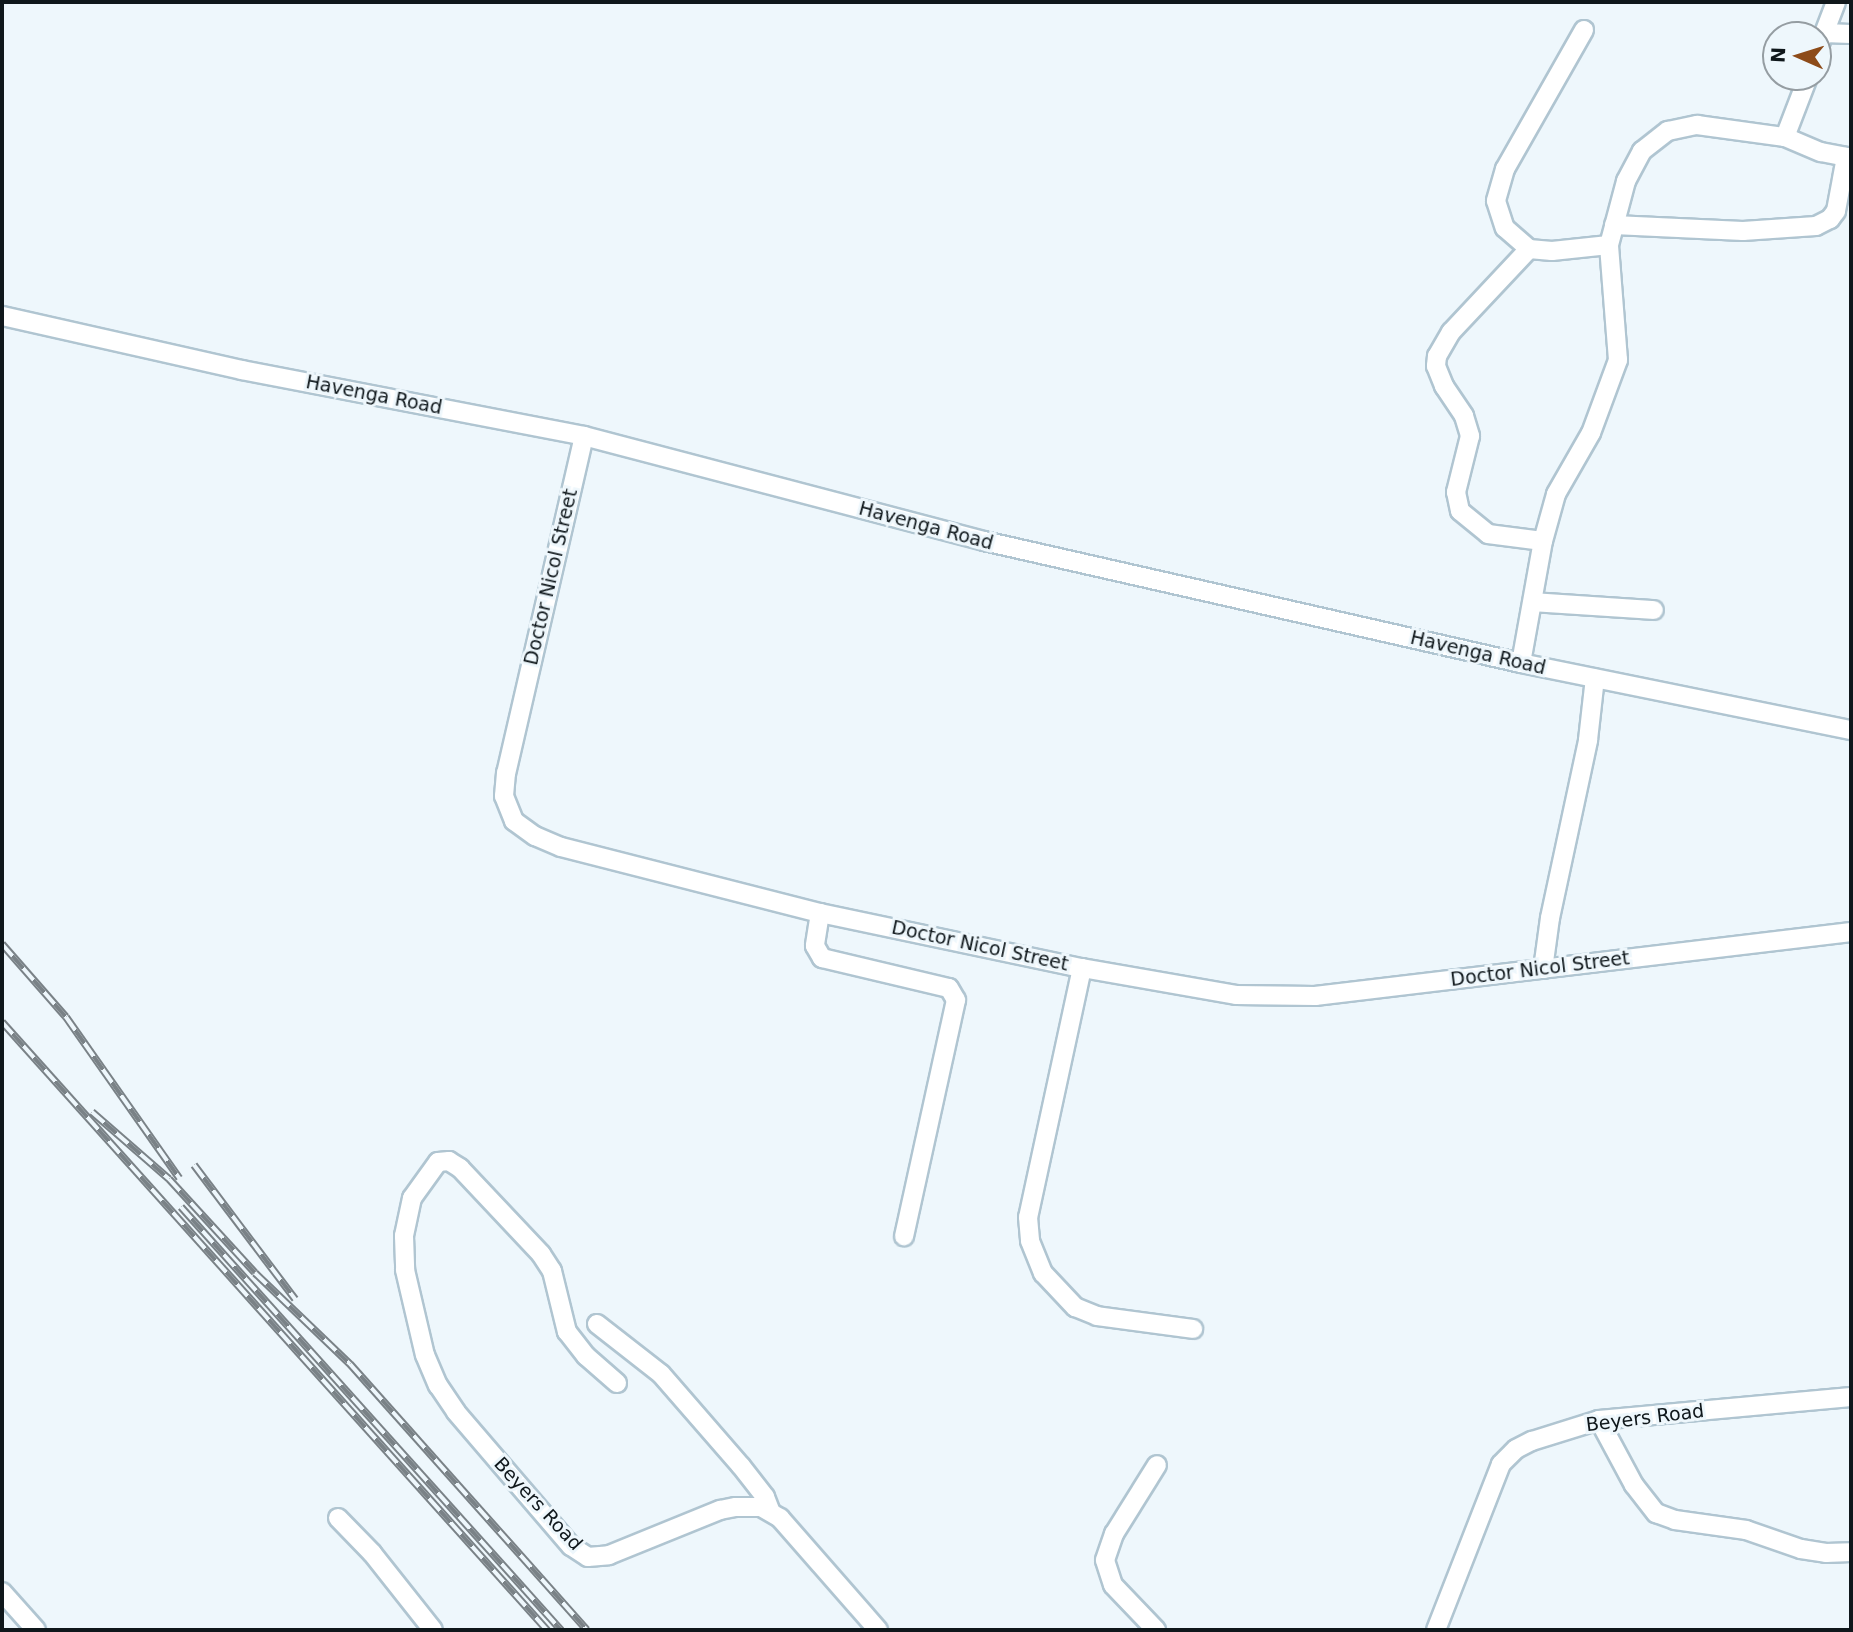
<!DOCTYPE html>
<style>
body{margin:0}
#map{position:relative;width:1853px;height:1632px;overflow:hidden;background:#eef7fc;font-family:"DejaVu Sans",sans-serif}
div>[style]{position:absolute}
.roads{filter:drop-shadow(2px 0 #b0c5d1) drop-shadow(-2px 0 #b0c5d1) drop-shadow(0 2px #b0c5d1) drop-shadow(0 -2px #b0c5d1)}
.minor>*{height:18px;margin:-9px;padding:0 9px;transform-origin:9px;border-radius:9px;background:#fff}
.rail>*{height:8px;margin-top:-4px;transform-origin:0;background:repeating-linear-gradient(90deg,#eef7fc 0 16px,#7a8287 0 32px);box-sizing:border-box;border-block:2px solid #7a8287}
span{translate:-50% -50%;white-space:nowrap;text-align:center;line-height:1.15;-webkit-text-stroke:6px #eef7fc;paint-order:stroke}
.street-label{font-size:19px;color:#0f171b}
.frame{position:absolute;inset:0;border:4px solid #0f171b;pointer-events:none}
.north{position:absolute;left:1762px;top:21px;width:70px;height:70px;box-sizing:border-box;background:#eef7fc;border:2px solid #959da2;border-radius:50%;rotate:273deg;font-size:19px;font-weight:700;line-height:28px;text-align:center;color:#0f171b}
.north::after{content:'';display:block;margin:auto;width:24px;height:32px;background:#8d4b19;clip-path:polygon(50% 0,100% 100%,50% 72%,0 100%)}
</style>
<div id="map">
<div class="roads">
<div class="minor">
<i style="left:1584px;top:30px;width:160px;rotate:119.6deg"></i>
<i style="left:1505px;top:169px;width:33px;rotate:106deg"></i>
<i style="left:1496px;top:201px;width:28px;rotate:72deg"></i>
<i style="left:1505px;top:228px;width:32px;rotate:41deg"></i>
<i style="left:1529px;top:249px;width:23px;rotate:5deg"></i>
<i style="left:1552px;top:251px;width:57px;rotate:-6deg"></i>
<i style="left:1824px;top:33px;width:27px;rotate:2deg"></i>
<i style="left:1818px;top:49px;width:50px;rotate:-69deg"></i>
<i style="left:1785px;top:137px;width:64px;rotate:-69deg"></i>
<i style="left:1614px;top:225px;width:129px;rotate:2.7deg"></i>
<i style="left:1743px;top:231px;width:73px;rotate:-3.9deg"></i>
<i style="left:1816px;top:226px;width:16px;rotate:-27deg"></i>
<i style="left:1830px;top:219px;width:10px;rotate:-53deg"></i>
<i style="left:1836px;top:211px;width:55px;rotate:-79.5deg"></i>
<i style="left:1529px;top:249px;width:114px;rotate:133.2deg"></i>
<i style="left:1451px;top:332px;width:28px;rotate:120deg"></i>
<i style="left:1437px;top:356px;width:10px;rotate:96deg"></i>
<i style="left:1436px;top:366px;width:22px;rotate:68deg"></i>
<i style="left:1444px;top:386px;width:36px;rotate:56deg"></i>
<i style="left:1464px;top:416px;width:21px;rotate:73deg"></i>
<i style="left:1470px;top:436px;width:58px;rotate:104deg"></i>
<i style="left:1456px;top:492px;width:19px;rotate:78deg"></i>
<i style="left:1460px;top:511px;width:36px;rotate:39deg"></i>
<i style="left:1488px;top:534px;width:55px;rotate:7.3deg"></i>
<i style="left:2px;top:316px;width:246px;rotate:12.7deg"></i>
<i style="left:242px;top:370px;width:348px;rotate:10.9deg"></i>
<i style="left:584px;top:436px;width:414px;rotate:14.7deg"></i>
<i style="left:984px;top:541px;width:551px;rotate:12.8deg"></i>
<i style="left:1521px;top:663px;width:337px;rotate:11.5deg"></i>
<i style="left:584px;top:436px;width:346px;rotate:103deg"></i>
<i style="left:506px;top:773px;width:23px;rotate:95deg"></i>
<i style="left:504px;top:796px;width:27px;rotate:68deg"></i>
<i style="left:514px;top:821px;width:26px;rotate:36deg"></i>
<i style="left:535px;top:836px;width:28px;rotate:23deg"></i>
<i style="left:561px;top:847px;width:267px;rotate:14.3deg"></i>
<i style="left:820px;top:913px;width:268px;rotate:11.9deg"></i>
<i style="left:1082px;top:968px;width:156px;rotate:9.9deg"></i>
<i style="left:1236px;top:995px;width:79px;rotate:0.7deg"></i>
<i style="left:1315px;top:996px;width:540px;rotate:-6.81deg"></i>
<i style="left:1533px;top:602px;width:121px;rotate:3.8deg"></i>
<i style="left:1521px;top:663px;width:124px;rotate:-79.8deg"></i>
<i style="left:1543px;top:541px;width:49px;rotate:-74.5deg"></i>
<i style="left:1556px;top:494px;width:70px;rotate:-60.2deg"></i>
<i style="left:1591px;top:433px;width:78px;rotate:-69.7deg"></i>
<i style="left:1618px;top:360px;width:115px;rotate:-94.5deg"></i>
<i style="left:1609px;top:245px;width:66px;rotate:-75.1deg"></i>
<i style="left:1626px;top:181px;width:34px;rotate:-62deg"></i>
<i style="left:1642px;top:151px;width:33px;rotate:-38deg"></i>
<i style="left:1668px;top:131px;width:30px;rotate:-12deg"></i>
<i style="left:1697px;top:125px;width:89px;rotate:7.8deg"></i>
<i style="left:1785px;top:137px;width:39px;rotate:23deg"></i>
<i style="left:1821px;top:152px;width:31px;rotate:11deg"></i>
<i style="left:820px;top:913px;width:33px;rotate:99deg"></i>
<i style="left:815px;top:946px;width:14px;rotate:60deg"></i>
<i style="left:822px;top:958px;width:130px;rotate:13.3deg"></i>
<i style="left:949px;top:988px;width:14px;rotate:60deg"></i>
<i style="left:956px;top:1000px;width:242px;rotate:102.4deg"></i>
<i style="left:1082px;top:968px;width:255px;rotate:102.2deg"></i>
<i style="left:1028px;top:1217px;width:24px;rotate:85deg"></i>
<i style="left:1030px;top:1241px;width:35px;rotate:68deg"></i>
<i style="left:1043px;top:1273px;width:47px;rotate:46.7deg"></i>
<i style="left:1075px;top:1307px;width:24px;rotate:22deg"></i>
<i style="left:1097px;top:1316px;width:97px;rotate:7.7deg"></i>
<i style="left:1543px;top:969px;width:51px;rotate:-82.2deg"></i>
<i style="left:1550px;top:918px;width:182px;rotate:-77.9deg"></i>
<i style="left:1588px;top:740px;width:62px;rotate:-83.6deg"></i>
<i style="left:597px;top:1324px;width:81px;rotate:38deg"></i>
<i style="left:661px;top:1374px;width:122px;rotate:49deg"></i>
<i style="left:741px;top:1466px;width:39px;rotate:52deg"></i>
<i style="left:765px;top:1497px;width:14px;rotate:69deg"></i>
<i style="left:617px;top:1383px;width:41px;rotate:-138.9deg"></i>
<i style="left:586px;top:1356px;width:31px;rotate:-128deg"></i>
<i style="left:567px;top:1332px;width:63px;rotate:-103.8deg"></i>
<i style="left:552px;top:1271px;width:20px;rotate:-123deg"></i>
<i style="left:541px;top:1254px;width:118px;rotate:-133.3deg"></i>
<i style="left:460px;top:1168px;width:13px;rotate:-148deg"></i>
<i style="left:449px;top:1161px;width:11px;rotate:175deg"></i>
<i style="left:438px;top:1162px;width:44px;rotate:125.8deg"></i>
<i style="left:412px;top:1198px;width:39px;rotate:102deg"></i>
<i style="left:404px;top:1236px;width:34px;rotate:88deg"></i>
<i style="left:405px;top:1270px;width:87px;rotate:76.8deg"></i>
<i style="left:425px;top:1355px;width:33px;rotate:67deg"></i>
<i style="left:438px;top:1385px;width:32px;rotate:56deg"></i>
<i style="left:456px;top:1412px;width:177px;rotate:49.4deg"></i>
<i style="left:571px;top:1546px;width:20px;rotate:33deg"></i>
<i style="left:588px;top:1557px;width:21px;rotate:-5deg"></i>
<i style="left:609px;top:1555px;width:120px;rotate:-22.1deg"></i>
<i style="left:720px;top:1510px;width:16px;rotate:-11deg"></i>
<i style="left:736px;top:1507px;width:25px"></i>
<i style="left:761px;top:1507px;width:22px;rotate:30deg"></i>
<i style="left:780px;top:1518px;width:149px;rotate:48.8deg"></i>
<i style="left:1599px;top:1420px;width:74px;rotate:61.7deg"></i>
<i style="left:1634px;top:1485px;width:36px;rotate:52deg"></i>
<i style="left:1656px;top:1513px;width:20px;rotate:20deg"></i>
<i style="left:1675px;top:1520px;width:72px;rotate:8deg"></i>
<i style="left:1746px;top:1530px;width:58px;rotate:19.1deg"></i>
<i style="left:1801px;top:1549px;width:25px;rotate:9deg"></i>
<i style="left:1826px;top:1553px;width:25px;rotate:-2deg"></i>
<i style="left:338px;top:1518px;width:49px;rotate:45.8deg"></i>
<i style="left:372px;top:1553px;width:98px;rotate:51.6deg"></i>
<i style="left:2px;top:1592px;width:51px;rotate:48.2deg"></i>
<i style="left:1156px;top:1630px;width:62px;rotate:-133.7deg"></i>
<i style="left:1113px;top:1585px;width:26px;rotate:-108deg"></i>
<i style="left:1105px;top:1560px;width:28px;rotate:-71deg"></i>
<i style="left:1114px;top:1534px;width:81px;rotate:-58.1deg"></i>
<i style="left:1436px;top:1630px;width:178px;rotate:-68.6deg"></i>
<i style="left:1501px;top:1464px;width:21px;rotate:-45deg"></i>
<i style="left:1516px;top:1449px;width:18px;rotate:-27deg"></i>
<i style="left:1532px;top:1441px;width:70px;rotate:-17.4deg"></i>
<i style="left:1599px;top:1420px;width:253px;rotate:-5.2deg"></i>
</div>
</div>
<div class="rail">
<i style="left:2px;top:944px;width:97px;rotate:48.8deg"></i>
<i style="left:66px;top:1017px;width:197px;rotate:54.9deg"></i>
<i style="left:2px;top:1022px;width:817px;rotate:48.13deg"></i>
<i style="left:92px;top:1112px;width:102px;rotate:41deg"></i>
<i style="left:169px;top:1179px;width:127px;rotate:47.5deg"></i>
<i style="left:255px;top:1273px;width:132px;rotate:43.8deg"></i>
<i style="left:350px;top:1364px;width:356px;rotate:48.3deg"></i>
<i style="left:194px;top:1165px;width:168px;rotate:53deg"></i>
<i style="left:181px;top:1207px;width:569px;rotate:48.07deg"></i>
</div>
<div class="street-label">
<span style="left:374px;top:395px;rotate:11deg">Havenga Road</span>
<span style="left:926px;top:526px;rotate:15deg">Havenga Road</span>
<span style="left:551px;top:577px;rotate:-77deg">Doctor Nicol Street</span>
<span style="left:1478px;top:653px;rotate:13deg">Havenga Road</span>
<span style="left:980px;top:946px;rotate:12deg">Doctor Nicol Street</span>
<span style="left:1540px;top:969px;rotate:-7deg">Doctor Nicol Street</span>
<span style="left:1645px;top:1418px;rotate:-7deg">Beyers Road</span>
<span style="left:538px;top:1504px;rotate:47deg">Beyers Road</span>
</div>
<div class="frame"></div>
<div class="north">N</div>
</div>
